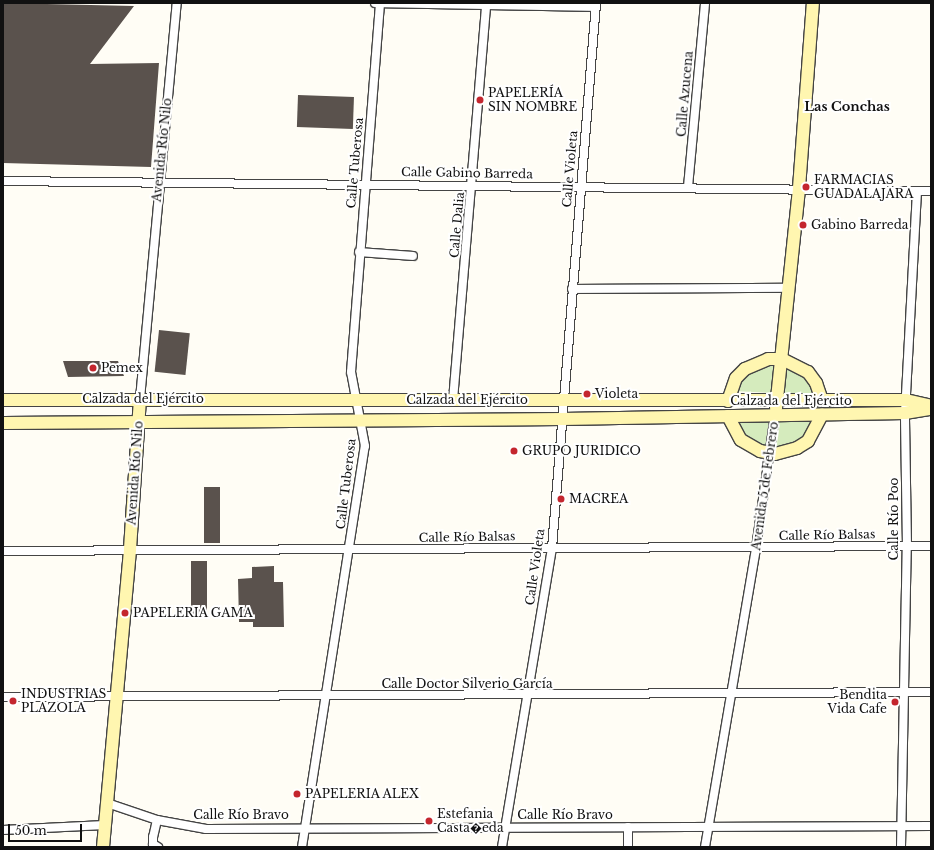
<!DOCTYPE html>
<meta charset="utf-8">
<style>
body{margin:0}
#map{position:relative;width:934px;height:850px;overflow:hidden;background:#fffdf5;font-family:"Libre Baskerville",serif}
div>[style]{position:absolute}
.green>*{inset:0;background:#d5ebbd}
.building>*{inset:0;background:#5a524d;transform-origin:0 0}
.roads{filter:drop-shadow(1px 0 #444) drop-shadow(-1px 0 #444) drop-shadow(0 1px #444) drop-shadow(0 -1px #444)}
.street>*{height:8px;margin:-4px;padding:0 4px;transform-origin:4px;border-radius:4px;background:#fff}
.secondary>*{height:12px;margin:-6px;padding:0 6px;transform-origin:6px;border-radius:6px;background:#fff6b0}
.dots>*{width:11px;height:11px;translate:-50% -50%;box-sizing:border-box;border:2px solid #fff;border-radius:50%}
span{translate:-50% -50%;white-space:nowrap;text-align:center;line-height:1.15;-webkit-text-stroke:4px #fff;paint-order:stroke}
.poi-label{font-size:12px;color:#111}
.left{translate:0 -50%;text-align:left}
.right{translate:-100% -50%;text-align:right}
.street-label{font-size:12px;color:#111}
.neighbourhood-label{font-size:13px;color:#111;font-weight:700}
.frame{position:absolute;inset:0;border:4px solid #111;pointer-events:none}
.scale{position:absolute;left:8px;top:824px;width:74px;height:18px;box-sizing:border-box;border:2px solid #111;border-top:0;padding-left:5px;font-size:12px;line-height:14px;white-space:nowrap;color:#111;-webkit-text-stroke:3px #fff;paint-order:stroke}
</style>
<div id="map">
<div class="green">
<i style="clip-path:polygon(775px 363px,773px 393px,733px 391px,739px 377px)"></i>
<i style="clip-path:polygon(783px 363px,801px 370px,818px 394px,780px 393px)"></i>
<i style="clip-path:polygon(814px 416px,804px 439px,775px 447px,779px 417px)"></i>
<i style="clip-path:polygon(732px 418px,769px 418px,765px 451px,750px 446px)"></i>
</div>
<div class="building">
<i style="clip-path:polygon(3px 3px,134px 6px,90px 64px,159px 63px,151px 167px,3px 163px)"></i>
<i style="left:298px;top:95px;width:56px;height:32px;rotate:2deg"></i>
<i style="left:159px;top:330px;width:31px;height:42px;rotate:6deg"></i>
<i style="clip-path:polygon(63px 361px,118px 361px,124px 376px,68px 377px)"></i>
<i style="left:204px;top:487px;width:16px;height:56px"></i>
<i style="left:191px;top:561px;width:16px;height:57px"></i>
<i style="clip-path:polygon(274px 566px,274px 582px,283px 582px,284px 627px,253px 627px,253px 622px,239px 622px,238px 579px,252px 578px,252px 567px)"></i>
</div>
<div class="roads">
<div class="street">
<i style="left:375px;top:3px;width:221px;rotate:1deg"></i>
<i style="left:3px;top:181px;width:928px;rotate:0.62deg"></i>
<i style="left:688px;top:187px;width:185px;rotate:-84.7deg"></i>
<i style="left:359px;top:252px;width:54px;rotate:4.2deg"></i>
<i style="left:572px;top:289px;width:218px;rotate:-0.3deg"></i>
<i style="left:140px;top:399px;width:398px;rotate:-84.7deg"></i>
<i style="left:453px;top:400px;width:397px;rotate:-85.2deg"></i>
<i style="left:3px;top:551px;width:928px;rotate:-0.31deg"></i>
<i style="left:3px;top:697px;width:928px;rotate:-0.31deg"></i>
<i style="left:107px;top:803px;width:53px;rotate:18.8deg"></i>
<i style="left:157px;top:820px;width:50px;rotate:10.4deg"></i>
<i style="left:206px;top:829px;width:725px;rotate:-0.24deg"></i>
<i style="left:157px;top:820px;width:17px;rotate:103deg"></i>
<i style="left:153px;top:837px;width:7px;rotate:90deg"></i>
<i style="left:153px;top:844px;width:6px;rotate:31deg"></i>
<i style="left:3px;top:830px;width:102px;rotate:-2.8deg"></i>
<i style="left:302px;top:847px;width:406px;rotate:-81.1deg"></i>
<i style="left:365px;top:446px;width:75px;rotate:-100.7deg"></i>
<i style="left:351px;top:372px;width:370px;rotate:-85.5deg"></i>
<i style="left:502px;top:847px;width:303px;rotate:-80.5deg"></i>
<i style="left:552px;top:548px;width:547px;rotate:-85.38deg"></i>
<i style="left:628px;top:847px;width:20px;rotate:-90deg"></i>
<i style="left:705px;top:847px;width:303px;rotate:-80.3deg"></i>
<i style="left:756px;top:548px;width:134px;rotate:-81.9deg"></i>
<i style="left:901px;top:847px;width:301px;rotate:-88.9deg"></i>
<i style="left:907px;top:546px;width:133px;rotate:-90.9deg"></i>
<i style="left:905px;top:413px;width:222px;rotate:-86.9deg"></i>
</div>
<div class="secondary">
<i style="left:3px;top:400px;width:903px"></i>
<i style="left:906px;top:400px;width:26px;rotate:13deg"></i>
<i style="left:728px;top:401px;width:24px;rotate:-71deg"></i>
<i style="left:736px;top:378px;width:13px;rotate:-45deg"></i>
<i style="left:745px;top:369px;width:25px;rotate:-23deg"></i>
<i style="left:768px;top:359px;width:14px"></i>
<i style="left:782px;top:359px;width:29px;rotate:27deg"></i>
<i style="left:808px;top:372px;width:14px;rotate:54deg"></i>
<i style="left:816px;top:383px;width:18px;rotate:71deg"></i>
<i style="left:776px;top:408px;width:221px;rotate:-84deg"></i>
<i style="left:799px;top:188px;width:186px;rotate:-85.7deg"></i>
<i style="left:728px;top:416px;width:27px;rotate:62deg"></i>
<i style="left:741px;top:440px;width:22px;rotate:30deg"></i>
<i style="left:760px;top:451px;width:15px;rotate:11deg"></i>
<i style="left:775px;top:454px;width:23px;rotate:-15deg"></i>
<i style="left:797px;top:448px;width:13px;rotate:-32deg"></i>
<i style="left:808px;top:441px;width:30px;rotate:-62deg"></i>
<i style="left:3px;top:423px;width:559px;rotate:-0.41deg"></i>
<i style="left:562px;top:419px;width:343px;rotate:-1deg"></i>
<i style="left:905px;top:413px;width:26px;rotate:-9deg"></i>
<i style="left:103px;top:847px;width:299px;rotate:-84.8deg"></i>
<i style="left:130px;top:549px;width:150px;rotate:-86.2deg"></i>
</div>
</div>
<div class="dots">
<i style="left:480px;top:100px;background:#c4262e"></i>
<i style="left:806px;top:187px;background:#c4262e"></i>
<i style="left:803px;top:225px;background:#c4262e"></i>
<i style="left:93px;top:368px;background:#c4262e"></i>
<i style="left:587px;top:394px;background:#c4262e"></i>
<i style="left:514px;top:451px;background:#c4262e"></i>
<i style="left:561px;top:499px;background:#c4262e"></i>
<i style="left:125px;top:613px;background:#c4262e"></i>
<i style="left:13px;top:701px;background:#c4262e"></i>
<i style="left:895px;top:702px;background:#c4262e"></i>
<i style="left:297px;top:794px;background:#c4262e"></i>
<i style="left:429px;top:821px;background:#c4262e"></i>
</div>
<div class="poi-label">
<span class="left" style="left:488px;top:100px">PAPELERÍA<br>SIN NOMBRE</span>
<span class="left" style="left:814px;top:187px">FARMACIAS<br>GUADALAJARA</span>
<span class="left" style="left:811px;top:225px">Gabino Barreda</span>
<span class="left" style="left:101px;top:368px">Pemex</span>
<span class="left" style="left:595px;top:394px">Violeta</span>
<span class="left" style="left:522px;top:451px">GRUPO JURIDICO</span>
<span class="left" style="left:569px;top:499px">MACREA</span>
<span class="left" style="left:133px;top:613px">PAPELERIA GAMA</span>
<span class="left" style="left:21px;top:701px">INDUSTRIAS<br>PLAZOLA</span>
<span class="right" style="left:887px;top:702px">Bendita<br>Vida Cafe</span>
<span class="left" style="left:305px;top:794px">PAPELERIA ALEX</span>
<span class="left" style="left:437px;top:821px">Estefania<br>Casta�eda</span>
</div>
<div class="street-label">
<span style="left:685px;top:94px;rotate:-85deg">Calle Azucena</span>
<span style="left:162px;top:150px;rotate:-84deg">Avenida Río Nilo</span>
<span style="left:355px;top:163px;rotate:-85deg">Calle Tuberosa</span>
<span style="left:570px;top:169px;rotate:-85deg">Calle Violeta</span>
<span style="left:467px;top:173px;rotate:1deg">Calle Gabino Barreda</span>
<span style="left:457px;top:225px;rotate:-85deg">Calle Dalia</span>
<span style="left:143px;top:399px">Calzada del Ejército</span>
<span style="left:467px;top:400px">Calzada del Ejército</span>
<span style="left:791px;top:401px">Calzada del Ejército</span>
<span style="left:135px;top:473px;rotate:-86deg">Avenida Río Nilo</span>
<span style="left:346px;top:484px;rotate:-83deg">Calle Tuberosa</span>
<span style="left:765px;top:486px;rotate:-82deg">Avenida 5 de Febrero</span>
<span style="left:894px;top:519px;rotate:-90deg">Calle Río Poo</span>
<span style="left:827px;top:535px;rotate:-1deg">Calle Río Balsas</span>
<span style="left:467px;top:537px;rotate:-1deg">Calle Río Balsas</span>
<span style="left:535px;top:567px;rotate:-82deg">Calle Violeta</span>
<span style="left:467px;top:684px">Calle Doctor Silverio García</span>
<span style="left:241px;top:815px">Calle Río Bravo</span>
<span style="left:565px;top:815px">Calle Río Bravo</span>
</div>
<div class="neighbourhood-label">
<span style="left:847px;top:107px">Las Conchas</span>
</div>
<div class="frame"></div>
<div class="scale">50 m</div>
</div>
